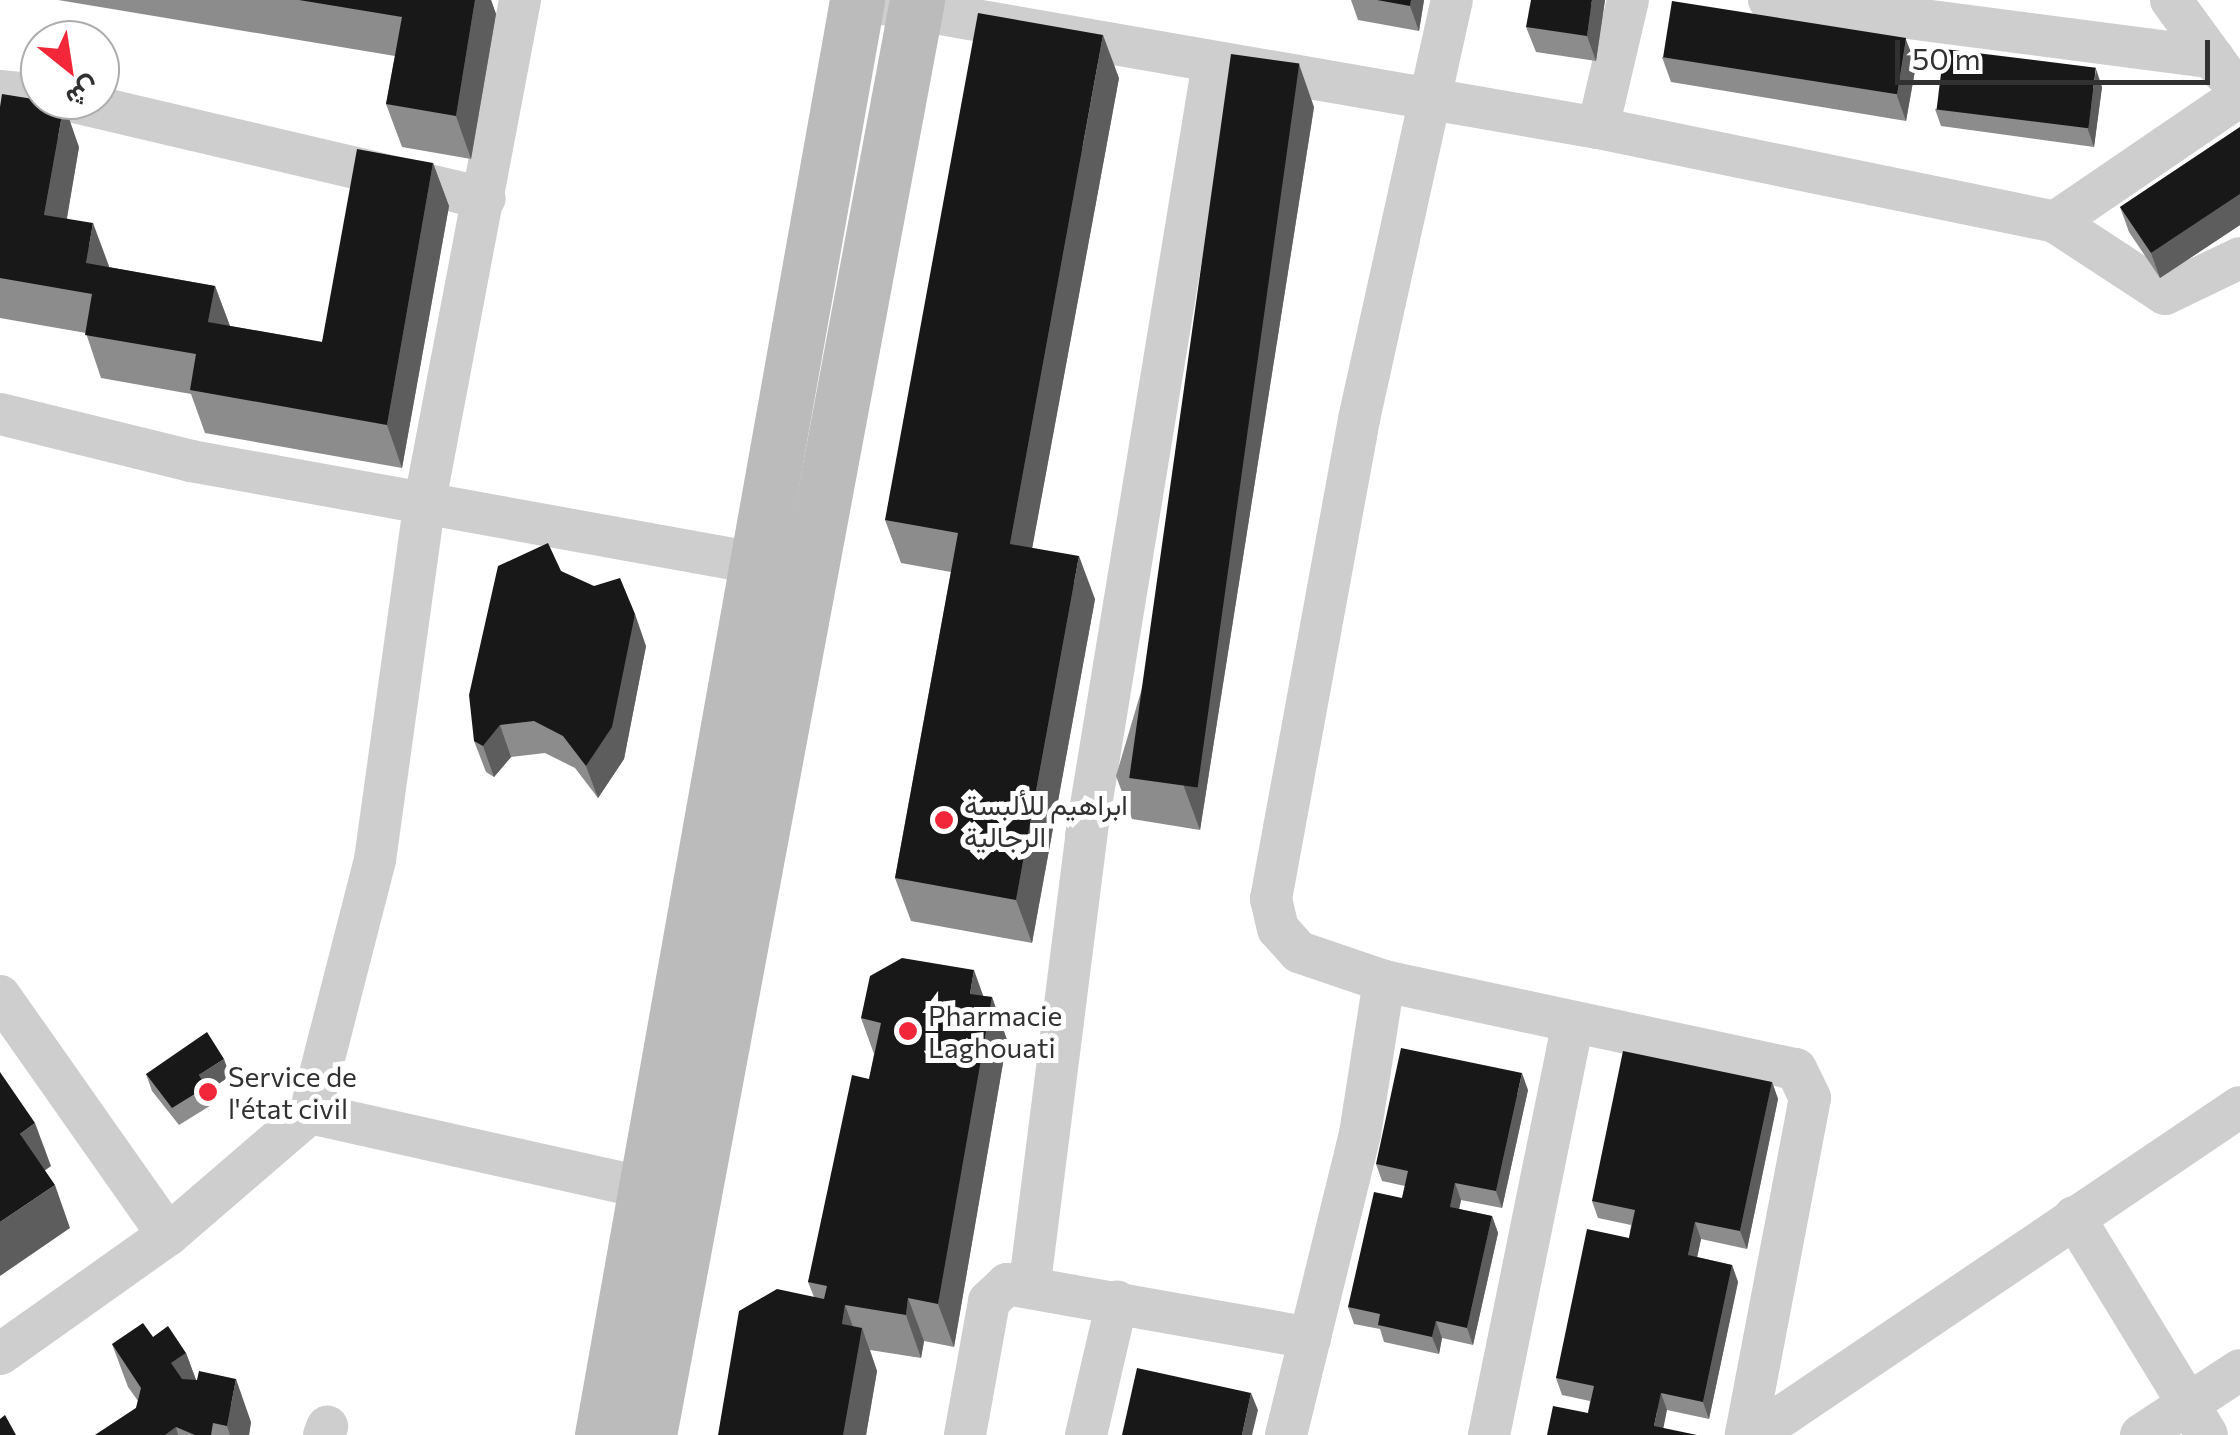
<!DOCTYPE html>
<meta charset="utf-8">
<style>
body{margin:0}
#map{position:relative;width:2240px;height:1435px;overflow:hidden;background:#fff;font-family:Commissioner,Vazirmatn,sans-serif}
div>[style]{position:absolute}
.street>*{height:42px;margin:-21px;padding:0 21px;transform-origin:21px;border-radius:21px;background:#cecece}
.secondary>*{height:55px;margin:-27.5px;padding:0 27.5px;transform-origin:27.5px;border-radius:27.5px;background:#bbb}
.wall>*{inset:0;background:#8c8c8c}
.shaded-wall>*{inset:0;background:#5d5d5d}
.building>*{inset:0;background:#181818;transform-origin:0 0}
.dots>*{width:28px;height:28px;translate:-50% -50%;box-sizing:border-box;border:5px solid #fff;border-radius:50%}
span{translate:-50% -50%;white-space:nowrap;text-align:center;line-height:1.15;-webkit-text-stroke:10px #fff;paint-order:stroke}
.poi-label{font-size:28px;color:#313131}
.left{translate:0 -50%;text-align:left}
.north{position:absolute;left:20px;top:20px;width:100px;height:100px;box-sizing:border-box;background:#fff;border:2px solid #adadad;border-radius:50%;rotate:150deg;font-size:28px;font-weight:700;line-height:40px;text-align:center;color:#313131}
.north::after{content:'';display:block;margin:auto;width:35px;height:45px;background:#f2283a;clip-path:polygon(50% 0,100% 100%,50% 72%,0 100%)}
.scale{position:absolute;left:1895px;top:40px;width:315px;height:45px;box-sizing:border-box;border:5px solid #313131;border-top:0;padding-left:12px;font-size:30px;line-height:35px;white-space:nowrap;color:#313131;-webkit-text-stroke:8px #fff;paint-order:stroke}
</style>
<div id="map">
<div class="street">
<i style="left:860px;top:0;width:749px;rotate:9.84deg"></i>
<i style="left:1598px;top:128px;width:467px;rotate:11.6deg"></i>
<i style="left:2055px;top:222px;width:224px;rotate:-34.3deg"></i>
<i style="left:1769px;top:0;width:448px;rotate:7.4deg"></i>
<i style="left:2171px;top:0;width:90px;rotate:54deg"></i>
<i style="left:0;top:91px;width:40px;rotate:5.7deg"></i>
<i style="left:66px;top:100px;width:430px;rotate:13.2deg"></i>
<i style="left:1598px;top:128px;width:131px;rotate:-76.8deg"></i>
<i style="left:2055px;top:222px;width:131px;rotate:33.2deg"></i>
<i style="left:2165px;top:294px;width:83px;rotate:-25.6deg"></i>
<i style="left:0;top:414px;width:197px;rotate:13.8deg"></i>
<i style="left:191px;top:461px;width:607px;rotate:10.25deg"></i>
<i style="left:1384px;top:981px;width:90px;rotate:-161.2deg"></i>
<i style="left:1299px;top:952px;width:31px;rotate:-132deg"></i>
<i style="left:1278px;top:929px;width:31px;rotate:-103deg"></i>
<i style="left:1271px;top:899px;width:488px;rotate:-79.6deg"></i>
<i style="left:1359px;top:419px;width:429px;rotate:-77.5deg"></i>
<i style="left:0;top:996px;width:292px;rotate:54.9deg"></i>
<i style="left:310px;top:1113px;width:261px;rotate:-75.6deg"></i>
<i style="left:375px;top:860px;width:362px;rotate:-82.1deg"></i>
<i style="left:425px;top:501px;width:510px;rotate:-79.26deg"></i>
<i style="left:2074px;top:1217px;width:255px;rotate:58.6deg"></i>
<i style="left:1030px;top:1282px;width:450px;rotate:-82.8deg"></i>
<i style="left:1086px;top:836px;width:783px;rotate:-80.67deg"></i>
<i style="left:0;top:1354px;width:206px;rotate:-35.3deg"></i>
<i style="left:168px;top:1235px;width:187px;rotate:-40.7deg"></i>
<i style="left:310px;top:1113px;width:376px;rotate:12.6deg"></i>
<i style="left:324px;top:1435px;width:9px;rotate:-69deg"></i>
<i style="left:965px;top:1435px;width:136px;rotate:-79.8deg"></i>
<i style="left:989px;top:1301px;width:25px;rotate:-43deg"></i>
<i style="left:1007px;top:1284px;width:308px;rotate:10.1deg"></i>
<i style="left:1086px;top:1435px;width:137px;rotate:-76.9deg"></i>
<i style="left:1286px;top:1435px;width:310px;rotate:-76.2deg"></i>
<i style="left:1360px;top:1134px;width:155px;rotate:-81.1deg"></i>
<i style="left:1384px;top:981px;width:421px;rotate:12.1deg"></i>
<i style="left:1796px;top:1069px;width:32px;rotate:64deg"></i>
<i style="left:1810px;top:1098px;width:343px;rotate:100.8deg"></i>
<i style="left:1489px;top:1435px;width:420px;rotate:-78.5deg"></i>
<i style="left:1754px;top:1435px;width:586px;rotate:-34.02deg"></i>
<i style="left:2141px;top:1435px;width:118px;rotate:-33.3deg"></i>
</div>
<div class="secondary">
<i style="left:602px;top:1435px;width:1457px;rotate:-79.92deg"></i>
<i style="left:649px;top:1435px;width:1460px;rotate:-79.42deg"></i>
</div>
<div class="wall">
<i style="clip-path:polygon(58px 0,491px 0,496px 14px,471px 159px,402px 147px,386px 104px,395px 56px)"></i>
<i style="clip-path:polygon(1351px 0,1424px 0,1419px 31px,1358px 20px)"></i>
<i style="clip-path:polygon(1605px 0,1596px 61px,1536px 52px,1526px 27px)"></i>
<i style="clip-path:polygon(1906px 40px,1916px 65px,1906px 121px,1671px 82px,1662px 57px)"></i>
<i style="clip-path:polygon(1119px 78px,1032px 548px,1095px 599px,1032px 943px,911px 921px,895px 878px,951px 572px,901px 563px,885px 520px)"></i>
<i style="clip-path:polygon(2102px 87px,2094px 147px,1941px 126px,1935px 109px)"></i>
<i style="clip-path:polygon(0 107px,79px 147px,67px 218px,108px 267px,215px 286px,230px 326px,322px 342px,433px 163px,449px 206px,402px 468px,205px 433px,191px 394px,101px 378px,86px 333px,0 318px)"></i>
<i style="clip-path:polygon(1314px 107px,1200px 830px,1132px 819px,1116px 776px)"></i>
<i style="clip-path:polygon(2240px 127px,2240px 225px,2160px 278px,2129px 232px,2120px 207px)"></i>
<i style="clip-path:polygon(561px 571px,646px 646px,624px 759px,598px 798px,575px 768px,545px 753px,511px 757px,494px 777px,486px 772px,474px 741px)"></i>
<i style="clip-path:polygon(983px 996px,992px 997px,1007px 1040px,954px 1347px,924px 1341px,921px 1358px,870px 1350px,877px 1371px,866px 1435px,718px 1435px,814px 1297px,808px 1282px,869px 1079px,874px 1054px,861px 1018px)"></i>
<i style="clip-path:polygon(146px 1074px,230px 1076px,208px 1091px,213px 1104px,179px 1125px,152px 1091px)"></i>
<i style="clip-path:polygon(1772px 1082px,1778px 1099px,1747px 1249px,1701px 1239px,1697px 1257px,1732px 1265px,1738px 1282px,1709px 1419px,1667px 1410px,1588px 1413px,1590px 1401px,1562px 1395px,1556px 1378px,1629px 1238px,1631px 1225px,1598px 1218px,1592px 1201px)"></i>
<i style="clip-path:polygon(1528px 1090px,1502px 1208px,1461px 1200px,1459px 1209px,1492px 1216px,1498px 1233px,1473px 1345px,1442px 1338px,1439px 1354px,1384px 1342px,1380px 1329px,1354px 1324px,1348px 1307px,1402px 1198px,1405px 1186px,1382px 1181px,1376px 1164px)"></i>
<i style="clip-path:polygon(153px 1337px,186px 1353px,196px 1380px,251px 1422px,249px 1435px,95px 1435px,136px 1408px,138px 1401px,128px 1387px,112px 1344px)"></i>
</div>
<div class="shaded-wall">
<i style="clip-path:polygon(475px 0,491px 0,496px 14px,471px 159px,456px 116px)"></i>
<i style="clip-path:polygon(1411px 0,1424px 0,1419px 31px,1410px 6px)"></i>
<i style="clip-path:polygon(1592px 0,1605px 0,1596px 61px,1587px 36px)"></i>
<i style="clip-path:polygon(1103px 35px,1119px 78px,1025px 587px,1010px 544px)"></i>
<i style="clip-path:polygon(1906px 40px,1916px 65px,1906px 121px,1897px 96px)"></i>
<i style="clip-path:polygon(1299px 64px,1314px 107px,1200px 830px,1184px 787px)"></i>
<i style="clip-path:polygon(2096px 69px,2102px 87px,2094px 147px,2088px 130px)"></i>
<i style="clip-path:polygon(64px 104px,79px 147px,60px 258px,44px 215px)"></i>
<i style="clip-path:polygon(433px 163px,449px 206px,402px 468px,387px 425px)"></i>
<i style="clip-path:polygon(2240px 194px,2240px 225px,2160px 278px,2151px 253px)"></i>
<i style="clip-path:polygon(93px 223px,109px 266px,102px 306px,86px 263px)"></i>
<i style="clip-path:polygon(215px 286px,231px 329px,208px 322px)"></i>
<i style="clip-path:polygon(1079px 556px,1095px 599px,1032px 943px,1016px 900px)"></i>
<i style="clip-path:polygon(635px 614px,646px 646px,624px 759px,598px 798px,586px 766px)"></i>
<i style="clip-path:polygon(500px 725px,511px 757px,494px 777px,483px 746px)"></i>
<i style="clip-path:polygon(974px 970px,989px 1012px,992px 997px,1007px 1040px,954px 1347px,938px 1304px,970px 994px)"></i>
<i style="clip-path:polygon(224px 1059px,230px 1076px,208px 1091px,199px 1075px)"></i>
<i style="clip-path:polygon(1522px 1073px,1528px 1090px,1502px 1208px,1496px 1191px)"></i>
<i style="clip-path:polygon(1772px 1082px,1778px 1099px,1747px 1249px,1740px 1231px)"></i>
<i style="clip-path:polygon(35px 1123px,51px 1166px,36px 1177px,20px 1134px)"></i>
<i style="clip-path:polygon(1455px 1183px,1461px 1200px,1456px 1224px,1450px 1207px)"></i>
<i style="clip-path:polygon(55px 1185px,70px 1228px,0 1276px,0 1222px)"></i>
<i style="clip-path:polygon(1492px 1216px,1498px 1233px,1473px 1345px,1467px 1328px)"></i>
<i style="clip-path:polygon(1695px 1222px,1701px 1239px,1694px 1272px,1688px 1255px)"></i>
<i style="clip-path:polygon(1732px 1265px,1738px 1282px,1709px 1419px,1703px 1402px)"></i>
<i style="clip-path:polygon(908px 1298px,924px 1341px,921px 1358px,906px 1315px)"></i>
<i style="clip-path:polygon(845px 1305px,859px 1343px,862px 1328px,877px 1371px,866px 1435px,843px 1435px,842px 1324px)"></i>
<i style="clip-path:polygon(1436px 1321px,1442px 1338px,1439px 1354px,1432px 1337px)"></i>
<i style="clip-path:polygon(186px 1353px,202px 1396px,186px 1406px,171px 1363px)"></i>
<i style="clip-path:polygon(236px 1379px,251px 1422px,249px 1435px,230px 1435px,227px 1426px)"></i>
<i style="clip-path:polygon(1251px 1393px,1258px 1410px,1252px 1435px,1242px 1435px)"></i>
<i style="clip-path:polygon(1661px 1393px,1667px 1410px,1662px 1435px,1654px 1426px)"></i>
<i style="clip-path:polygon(176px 1427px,178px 1435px,165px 1435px)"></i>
</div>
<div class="building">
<i style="clip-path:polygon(299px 0,475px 0,456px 116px,386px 104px,402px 17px)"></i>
<i style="clip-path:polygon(1377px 0,1411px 0,1410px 6px)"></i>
<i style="clip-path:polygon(1531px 0,1592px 0,1587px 36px,1526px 27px)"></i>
<i style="left:1672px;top:1px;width:237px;height:57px;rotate:9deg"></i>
<i style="clip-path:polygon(978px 13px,1103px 35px,1010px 544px,1079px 556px,1016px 900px,895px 878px,958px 533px,885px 520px)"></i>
<i style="left:1944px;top:49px;width:153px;height:61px;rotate:7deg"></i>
<i style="left:1231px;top:54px;width:69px;height:731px;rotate:8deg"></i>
<i style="clip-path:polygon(2px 94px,64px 104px,44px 215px,93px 223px,86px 263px,215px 286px,208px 322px,322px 342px,357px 149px,433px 163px,387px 425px,190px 390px,196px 354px,85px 335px,92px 294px,0 278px,0 107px)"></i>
<i style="clip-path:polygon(2240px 127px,2240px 194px,2151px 253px,2120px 207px)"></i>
<i style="clip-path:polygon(548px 543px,561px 571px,594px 586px,620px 578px,635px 614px,612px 727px,586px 766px,563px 736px,534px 721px,500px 725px,483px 746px,474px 741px,469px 695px,498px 566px)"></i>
<i style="clip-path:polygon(902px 958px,974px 970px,970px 994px,992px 997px,938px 1304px,908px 1298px,906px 1315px,845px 1305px,842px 1324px,862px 1328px,843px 1435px,718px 1435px,739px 1311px,777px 1289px,824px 1299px,827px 1286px,808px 1282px,852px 1075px,869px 1079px,881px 1023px,861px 1018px,870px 976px)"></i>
<i style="clip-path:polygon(207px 1032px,224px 1059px,199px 1075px,206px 1087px,172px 1108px,146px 1074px)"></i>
<i style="clip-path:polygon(1401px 1048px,1522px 1073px,1496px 1191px,1455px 1183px,1450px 1207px,1492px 1216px,1467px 1328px,1436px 1321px,1432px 1337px,1378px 1325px,1380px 1314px,1348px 1307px,1374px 1192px,1402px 1198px,1408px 1171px,1376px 1164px)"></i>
<i style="clip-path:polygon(1623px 1051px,1772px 1082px,1740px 1231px,1695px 1222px,1688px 1255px,1732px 1265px,1703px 1402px,1661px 1393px,1654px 1426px,1697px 1435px,1547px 1435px,1553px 1406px,1588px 1413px,1594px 1386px,1556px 1378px,1587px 1229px,1629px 1238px,1635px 1210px,1592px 1201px)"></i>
<i style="clip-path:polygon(0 1072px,35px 1123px,20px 1134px,55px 1185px,0 1222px)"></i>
<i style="clip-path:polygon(143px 1323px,153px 1337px,168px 1326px,186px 1353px,171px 1363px,182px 1379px,197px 1380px,199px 1371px,236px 1379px,227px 1426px,213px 1423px,211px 1435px,195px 1435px,176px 1427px,165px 1435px,95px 1435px,136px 1408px,141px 1388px,112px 1344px)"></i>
<i style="clip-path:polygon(1137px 1368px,1251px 1393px,1242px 1435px,1122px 1435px)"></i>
<i style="clip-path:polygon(5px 1415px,16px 1435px,0 1435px,0 1419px)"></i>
</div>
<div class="dots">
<i style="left:944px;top:820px;background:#f2283a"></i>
<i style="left:908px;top:1031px;background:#f2283a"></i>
<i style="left:208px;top:1092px;background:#f2283a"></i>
</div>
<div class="poi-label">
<span class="left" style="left:964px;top:820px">ابراهيم للألبسة<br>الرجالية</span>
<span class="left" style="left:928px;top:1031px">Pharmacie<br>Laghouati</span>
<span class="left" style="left:228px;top:1092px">Service de<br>l'état civil</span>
</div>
<div class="north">ش</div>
<div class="scale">50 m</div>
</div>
